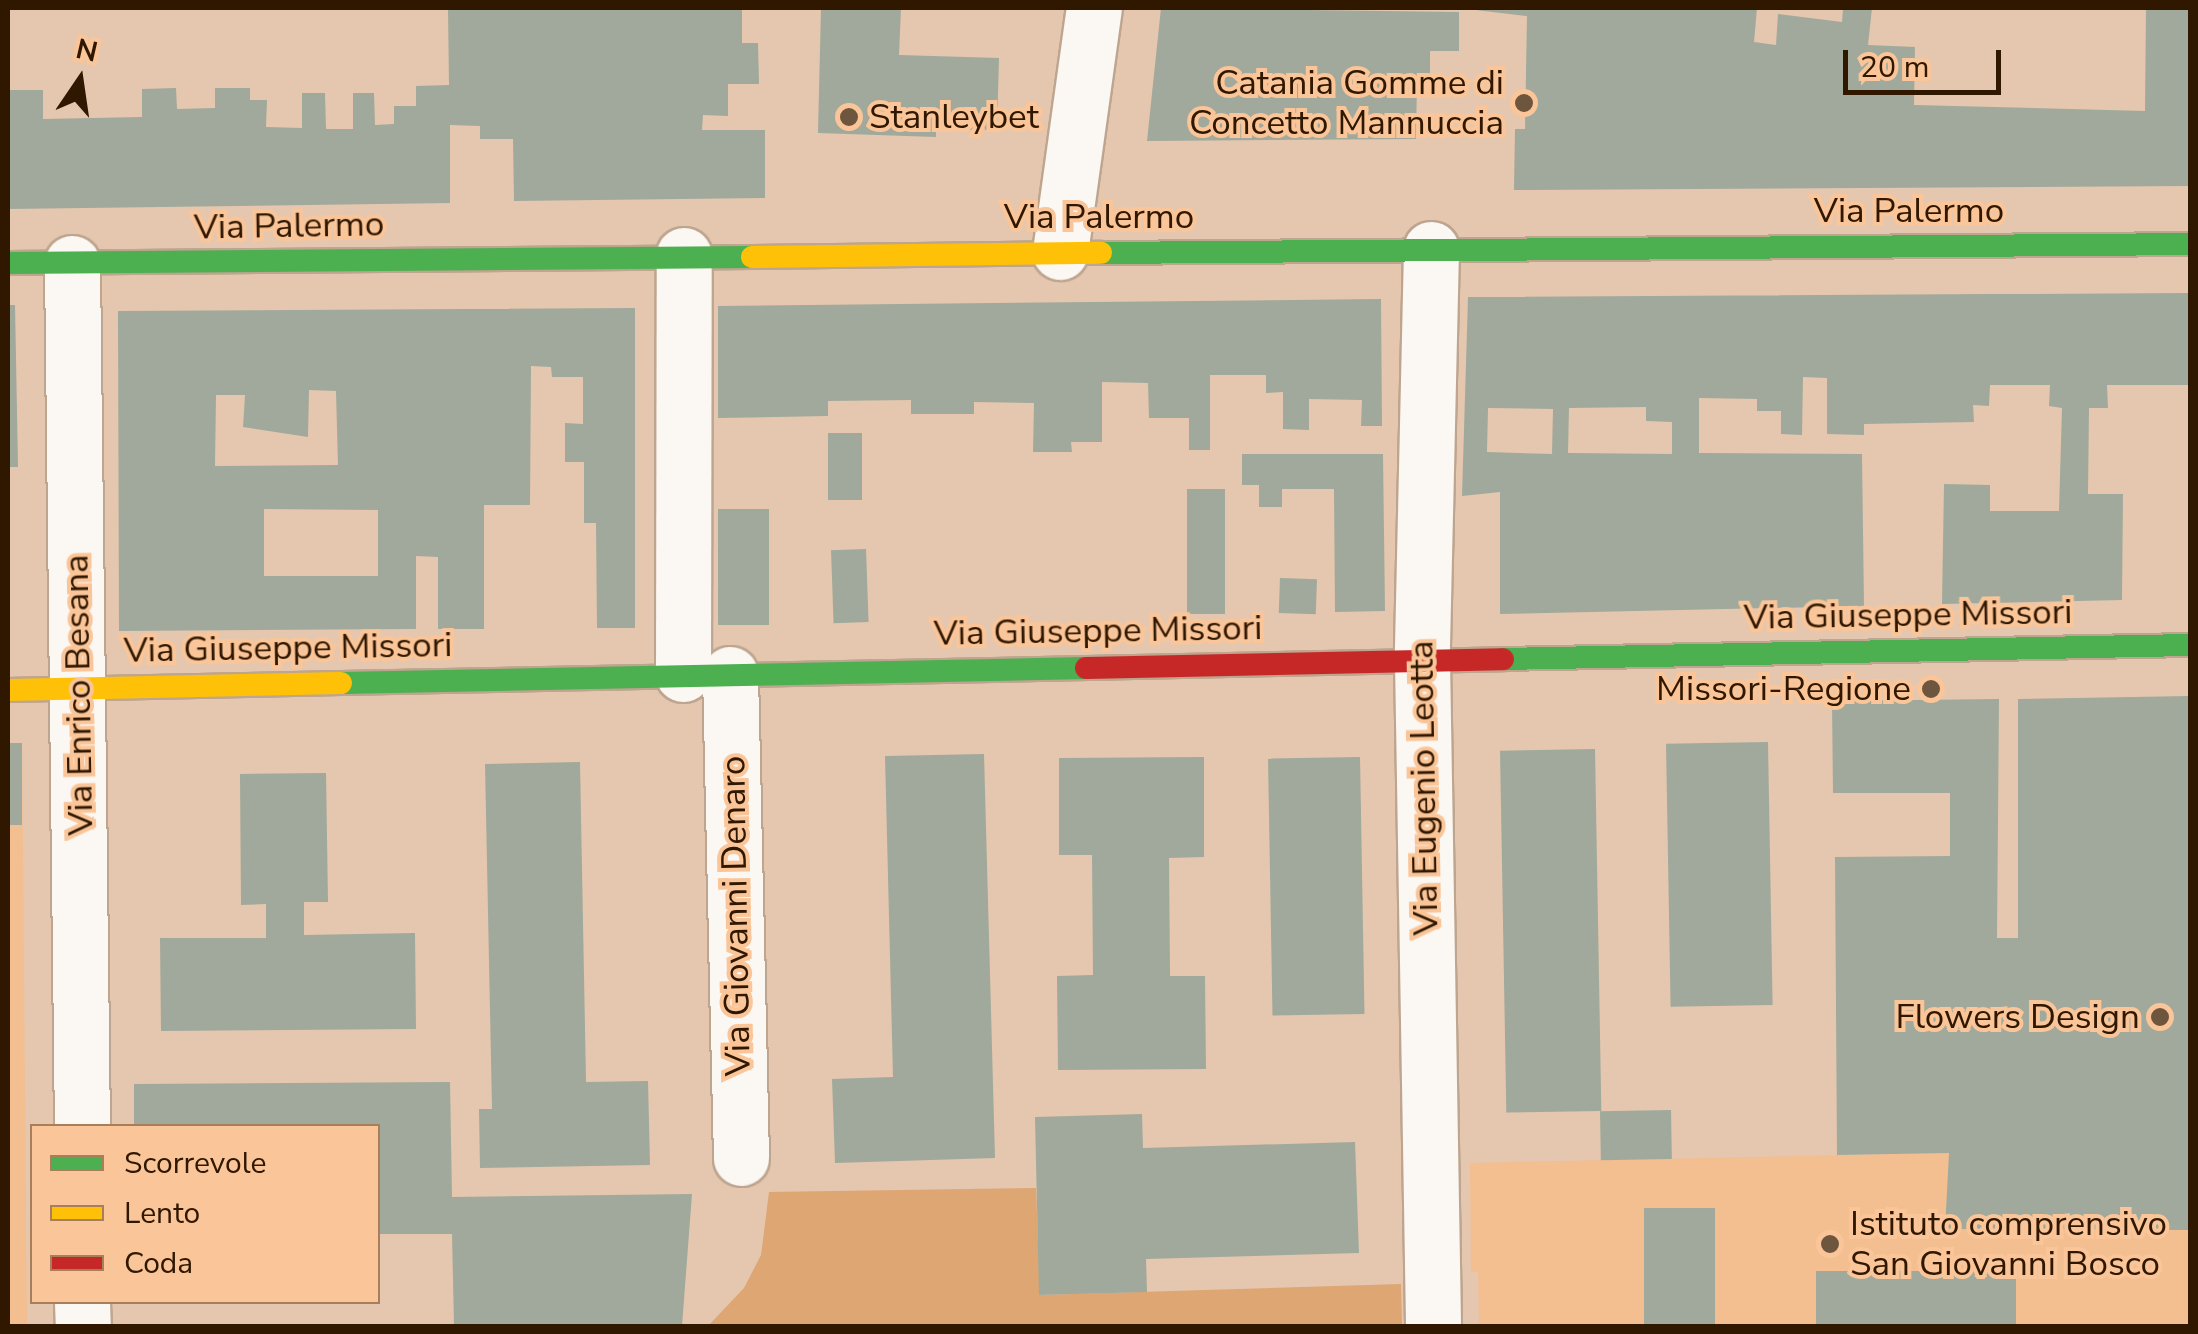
<!DOCTYPE html>
<style>
body{margin:0}
#map{position:relative;width:2198px;height:1334px;overflow:hidden;background:#e4c7ae;font-family:"Nunito Sans",sans-serif}
div>[style]{position:absolute}
.built>*{inset:0;background:#f3be90}
.green>*{inset:0;background:#dda672}
.building>*{inset:0;background:#a0a99b;transform-origin:0 0}
.roads{filter:drop-shadow(2px 0 #bea58f) drop-shadow(-2px 0 #bea58f) drop-shadow(0 2px #bea58f) drop-shadow(0 -2px #bea58f)}
.street>*{height:55px;margin:-27.5px;padding:0 27.5px;transform-origin:27.5px;border-radius:27.5px;background:#fbf7f3}
.fast>*{height:22px;margin:-11px;padding:0 11px;transform-origin:11px;border-radius:11px;background:#4caf50}
.slow>*{height:22px;margin:-11px;padding:0 11px;transform-origin:11px;border-radius:11px;background:#ffc107}
.jam>*{height:22px;margin:-11px;padding:0 11px;transform-origin:11px;border-radius:11px;background:#c62828}
.dots>*{width:28px;height:28px;translate:-50% -50%;box-sizing:border-box;border:5px solid #fac598;border-radius:50%}
span{translate:-50% -50%;white-space:nowrap;text-align:center;line-height:1.15;-webkit-text-stroke:8px #fac598;paint-order:stroke}
.poi-label{font-size:35px;color:#2f1700}
.right{translate:-100% -50%;text-align:right}
.left{translate:0 -50%;text-align:left}
.street-label{font-size:35px;color:#2f1700}
.frame{position:absolute;inset:0;border:10px solid #2f1700;pointer-events:none}
.legend{position:absolute;left:30px;top:1124px;width:350px;height:180px;box-sizing:border-box;background:#fac598;border:2px solid #a97f5b;margin:0;padding:12px 18px;list-style:none;font-size:30px;color:#2f1700}
.legend li{display:flex;align-items:center;gap:20px;height:50px}
.legend b{width:50px;border:2px solid #a97f5b}
.north{position:absolute;left:30px;top:30px;width:100px;height:100px;-webkit-text-stroke:8px #fac598;paint-order:stroke;rotate:13deg;font-size:28px;font-weight:700;line-height:40px;text-align:center;color:#2f1700}
.north::after{content:'';display:block;margin:auto;width:35px;height:45px;background:#2f1700;clip-path:polygon(50% 0,100% 100%,50% 72%,0 100%)}
.scale{position:absolute;left:1843px;top:50px;width:158px;height:45px;box-sizing:border-box;border:5px solid #2f1700;border-top:0;padding-left:12px;font-size:30px;line-height:35px;white-space:nowrap;color:#2f1700;-webkit-text-stroke:8px #fac598;paint-order:stroke}
</style>
<div id="map">
<div class="built">
<i style="clip-path:polygon(8px 743px,22px 743px,27px 1326px,8px 1326px)"></i>
<i style="clip-path:polygon(1949px 1153px,1946px 1229px,2190px 1230px,2190px 1326px,1479px 1326px,1478px 1272px,1471px 1272px,1470px 1163px)"></i>
</div>
<div class="green">
<i style="clip-path:polygon(1036px 1188px,1040px 1295px,1401px 1284px,1402px 1326px,708px 1326px,744px 1288px,761px 1255px,769px 1192px)"></i>
</div>
<div class="building">
<i style="clip-path:polygon(448px 8px,742px 8px,742px 43px,758px 43px,759px 84px,728px 84px,728px 116px,703px 115px,702px 130px,765px 130px,765px 198px,514px 201px,513px 139px,480px 139px,480px 126px,450px 125px,450px 203px,8px 209px,8px 90px,43px 90px,43px 119px,142px 117px,142px 89px,176px 88px,177px 109px,215px 108px,215px 88px,250px 88px,250px 100px,267px 100px,266px 127px,302px 128px,302px 93px,325px 93px,326px 129px,353px 129px,353px 93px,374px 93px,375px 125px,394px 124px,394px 106px,416px 106px,416px 86px,449px 85px)"></i>
<i style="clip-path:polygon(821px 8px,901px 8px,899px 55px,999px 58px,997px 130px,936px 129px,936px 137px,818px 133px)"></i>
<i style="clip-path:polygon(1161px 8px,1459px 12px,1459px 51px,1430px 51px,1430px 81px,1417px 80px,1416px 139px,1147px 141px)"></i>
<i style="clip-path:polygon(1459px 8px,1757px 8px,1754px 42px,1776px 45px,1778px 14px,1842px 22px,1843px 8px,1872px 8px,1868px 45px,1915px 47px,1914px 105px,2145px 111px,2146px 8px,2190px 8px,2190px 186px,1514px 190px,1515px 129px,1525px 129px,1527px 16px)"></i>
<i style="clip-path:polygon(evenodd,2190px 293px,2190px 385px,2107px 385px,2108px 408px,2089px 408px,2088px 494px,2123px 494px,2122px 600px,1942px 604px,1944px 484px,1990px 485px,1990px 511px,2059px 511px,2062px 408px,2049px 406px,2050px 385px,1990px 385px,1989px 406px,1973px 405px,1974px 422px,1864px 424px,1864px 435px,1827px 434px,1827px 378px,1803px 377px,1802px 435px,1781px 434px,1781px 411px,1757px 411px,1757px 399px,1699px 398px,1699px 453px,1862px 454px,1864px 606px,1500px 614px,1500px 492px,1462px 496px,1468px 297px,2190px 293px,1646px 407px,1646px 421px,1672px 422px,1672px 454px,1568px 453px,1569px 408px,1646px 407px,2190px 293px,1488px 408px,1553px 409px,1552px 454px,1487px 452px,1488px 408px)"></i>
<i style="clip-path:polygon(1381px 299px,1382px 426px,1361px 426px,1362px 400px,1309px 399px,1309px 430px,1283px 429px,1283px 392px,1266px 393px,1266px 375px,1210px 375px,1210px 450px,1189px 450px,1189px 418px,1149px 418px,1148px 383px,1102px 382px,1102px 442px,1071px 442px,1072px 452px,1033px 452px,1034px 403px,974px 402px,974px 414px,911px 414px,911px 400px,828px 401px,828px 416px,718px 418px,718px 306px)"></i>
<i style="clip-path:polygon(8px 305px,15px 305px,18px 467px,8px 467px)"></i>
<i style="clip-path:polygon(evenodd,635px 308px,635px 628px,597px 628px,596px 523px,584px 523px,584px 462px,565px 462px,565px 423px,583px 424px,583px 377px,552px 377px,551px 367px,531px 366px,530px 505px,484px 505px,484px 629px,438px 629px,438px 557px,416px 556px,416px 629px,119px 631px,118px 311px,635px 308px,309px 390px,336px 391px,338px 465px,215px 466px,216px 395px,245px 395px,243px 427px,308px 437px,309px 390px,635px 308px,264px 509px,378px 510px,378px 576px,264px 576px,264px 509px)"></i>
<i style="left:828px;top:433px;width:34px;height:67px"></i>
<i style="clip-path:polygon(1242px 454px,1383px 454px,1385px 611px,1335px 612px,1334px 489px,1282px 489px,1282px 507px,1259px 507px,1259px 485px,1242px 485px)"></i>
<i style="left:1187px;top:489px;width:38px;height:125px"></i>
<i style="left:718px;top:509px;width:51px;height:116px"></i>
<i style="left:866px;top:549px;width:73px;height:35px;rotate:88deg"></i>
<i style="left:1280px;top:578px;width:37px;height:35px;rotate:2deg"></i>
<i style="clip-path:polygon(2190px 696px,2190px 1230px,1945px 1229px,1949px 1153px,1837px 1155px,1835px 857px,1950px 856px,1950px 793px,1833px 793px,1832px 701px,1999px 699px,1997px 938px,2018px 938px,2018px 699px)"></i>
<i style="left:1768px;top:742px;width:263px;height:102px;rotate:89deg"></i>
<i style="left:8px;top:743px;width:14px;height:82px"></i>
<i style="left:1595px;top:749px;width:362px;height:95px;rotate:89deg"></i>
<i style="clip-path:polygon(984px 754px,995px 1158px,835px 1163px,832px 1079px,893px 1077px,885px 756px)"></i>
<i style="clip-path:polygon(1204px 757px,1204px 857px,1169px 858px,1170px 976px,1205px 976px,1206px 1069px,1058px 1070px,1057px 976px,1093px 975px,1092px 855px,1059px 855px,1059px 758px)"></i>
<i style="left:1360px;top:757px;width:257px;height:92px;rotate:89deg"></i>
<i style="clip-path:polygon(580px 762px,586px 1082px,648px 1081px,650px 1165px,480px 1168px,479px 1109px,492px 1109px,485px 764px)"></i>
<i style="clip-path:polygon(326px 773px,328px 902px,304px 902px,304px 935px,415px 933px,416px 1029px,161px 1031px,160px 938px,266px 938px,266px 904px,241px 905px,240px 774px)"></i>
<i style="clip-path:polygon(450px 1082px,452px 1197px,692px 1194px,682px 1326px,454px 1326px,452px 1234px,378px 1234px,378px 1126px,134px 1126px,134px 1084px)"></i>
<i style="left:1671px;top:1110px;width:49px;height:71px;rotate:89deg"></i>
<i style="clip-path:polygon(1142px 1114px,1143px 1148px,1355px 1142px,1359px 1253px,1146px 1259px,1147px 1292px,1039px 1295px,1035px 1117px)"></i>
<i style="left:1644px;top:1208px;width:71px;height:118px"></i>
<i style="left:2016px;top:1271px;width:55px;height:200px;rotate:90deg"></i>
</div>
<div class="roads">
<div class="street">
<i style="left:1431px;top:249px;width:411px;rotate:91.3deg"></i>
<i style="left:1422px;top:660px;width:666px;rotate:89.05deg"></i>
<i style="left:1060px;top:252px;width:246px;rotate:-82.1deg"></i>
<i style="left:72px;top:263px;width:863px;rotate:89.34deg"></i>
<i style="left:683px;top:674px;width:419px;rotate:-89.9deg"></i>
<i style="left:730px;top:674px;width:484px;rotate:88.7deg"></i>
<i style="left:82px;top:1302px;width:24px;rotate:88deg"></i>
</div>
<div class="fast">
<i style="left:1101px;top:253px;width:1089px;rotate:-0.47deg"></i>
<i style="left:8px;top:263px;width:744px;rotate:-0.46deg"></i>
<i style="left:1503px;top:659px;width:687px;rotate:-1.17deg"></i>
<i style="left:341px;top:683px;width:745px;rotate:-1.15deg"></i>
</div>
<div class="slow">
<i style="left:752px;top:257px;width:349px;rotate:-0.7deg"></i>
<i style="left:8px;top:690px;width:333px;rotate:-1.2deg"></i>
</div>
<div class="jam">
<i style="left:1086px;top:668px;width:417px;rotate:-1.2deg"></i>
</div>
</div>
<div class="dots">
<i style="left:1524px;top:103px;background:#6e553d"></i>
<i style="left:849px;top:117px;background:#6e553d"></i>
<i style="left:1931px;top:689px;background:#6e553d"></i>
<i style="left:2160px;top:1017px;background:#6e553d"></i>
<i style="left:1830px;top:1244px;background:#6e553d"></i>
</div>
<div class="poi-label">
<span class="right" style="left:1504px;top:103px">Catania Gomme di<br>Concetto Mannuccia</span>
<span class="left" style="left:869px;top:117px">Stanleybet</span>
<span class="right" style="left:1911px;top:689px">Missori-Regione</span>
<span class="right" style="left:2140px;top:1017px">Flowers Design</span>
<span class="left" style="left:1850px;top:1244px">Istituto comprensivo<br>San Giovanni Bosco</span>
</div>
<div class="street-label">
<span style="left:1909px;top:211px">Via Palermo</span>
<span style="left:1099px;top:217px">Via Palermo</span>
<span style="left:289px;top:226px;rotate:-1deg">Via Palermo</span>
<span style="left:1908px;top:615px;rotate:-1deg">Via Giuseppe Missori</span>
<span style="left:1098px;top:631px;rotate:-1deg">Via Giuseppe Missori</span>
<span style="left:288px;top:648px;rotate:-1deg">Via Giuseppe Missori</span>
<span style="left:79px;top:695px;rotate:-91deg">Via Enrico Besana</span>
<span style="left:1424px;top:788px;rotate:-91deg">Via Eugenio Leotta</span>
<span style="left:736px;top:916px;rotate:-91deg">Via Giovanni Denaro</span>
</div>
<div class="frame"></div>
<ul class="legend">
<li><b style="height:12px;background:#4caf50"></b>Scorrevole</li>
<li><b style="height:12px;background:#ffc107"></b>Lento</li>
<li><b style="height:12px;background:#c62828"></b>Coda</li>
</ul>
<div class="north">N</div>
<div class="scale">20 m</div>
</div>
